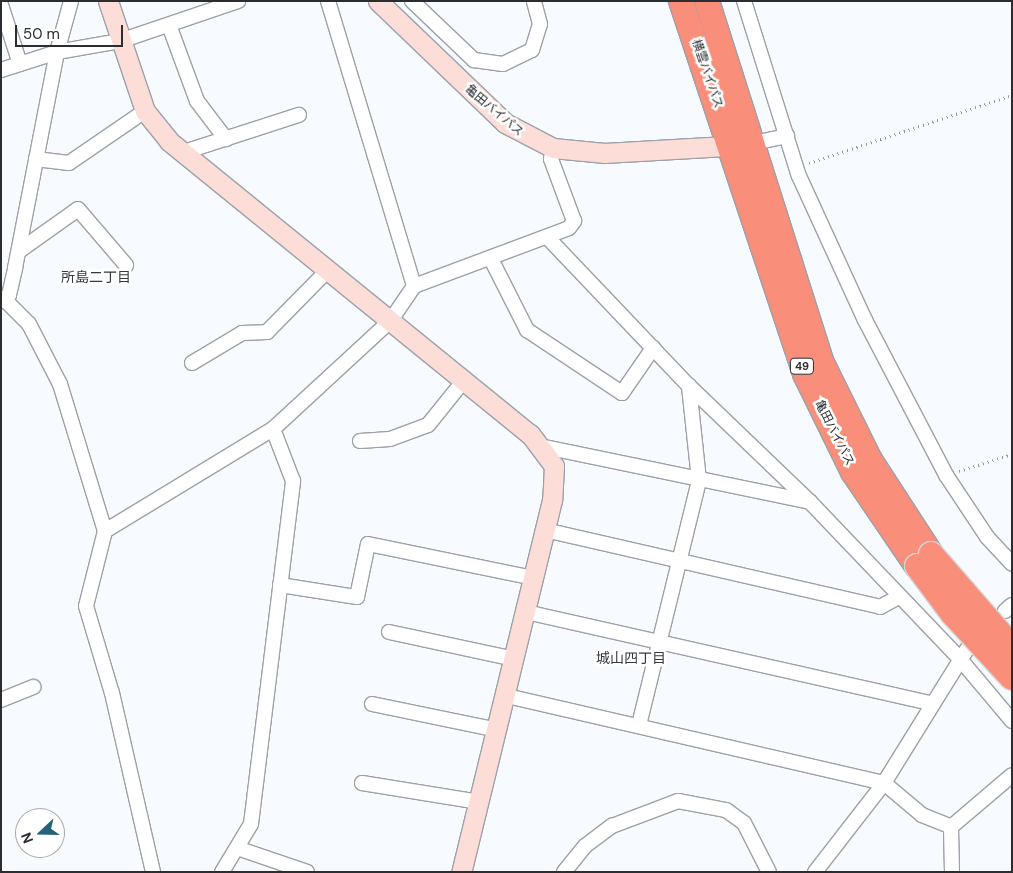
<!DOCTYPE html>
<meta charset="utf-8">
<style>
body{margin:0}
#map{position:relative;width:1013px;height:873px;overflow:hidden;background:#f7faff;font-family:"DM Sans","Noto Sans JP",sans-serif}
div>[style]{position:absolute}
.path>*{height:2.5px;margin-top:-1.25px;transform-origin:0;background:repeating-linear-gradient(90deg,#94969a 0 1px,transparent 0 5px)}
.roads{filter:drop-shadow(1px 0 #9da1a9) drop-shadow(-1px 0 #9da1a9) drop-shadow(0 1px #9da1a9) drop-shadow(0 -1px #9da1a9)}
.street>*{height:14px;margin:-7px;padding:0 7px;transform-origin:7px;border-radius:7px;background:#fff}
.secondary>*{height:19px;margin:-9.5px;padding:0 9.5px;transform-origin:9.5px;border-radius:9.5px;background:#fdddd7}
.highway>*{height:24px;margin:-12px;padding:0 12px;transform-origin:12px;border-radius:12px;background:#f98e7a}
.bridges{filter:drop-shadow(1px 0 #d5d5d6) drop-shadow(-1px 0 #d5d5d6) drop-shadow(0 1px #d5d5d6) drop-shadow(0 -1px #d5d5d6)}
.highway-bridge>*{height:24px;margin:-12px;padding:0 12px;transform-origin:12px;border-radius:12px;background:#f98e7a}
span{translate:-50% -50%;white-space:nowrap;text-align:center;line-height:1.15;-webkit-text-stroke:5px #fff;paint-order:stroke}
.shield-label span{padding:1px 4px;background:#fff;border:1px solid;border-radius:4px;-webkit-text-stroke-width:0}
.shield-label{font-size:11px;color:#2b2d30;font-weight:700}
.street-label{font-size:12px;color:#2b2d30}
.neighbourhood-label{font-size:14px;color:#34373e}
.frame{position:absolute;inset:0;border:2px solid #2b2d30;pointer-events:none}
.north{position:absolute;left:15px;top:808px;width:50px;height:50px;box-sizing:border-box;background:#fff;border:1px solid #aaabac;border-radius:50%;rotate:249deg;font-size:14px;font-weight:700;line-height:20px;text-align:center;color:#2b2d30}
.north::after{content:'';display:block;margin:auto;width:18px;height:22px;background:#256279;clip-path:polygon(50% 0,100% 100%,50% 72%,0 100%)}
.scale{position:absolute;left:15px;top:25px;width:108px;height:22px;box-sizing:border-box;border:2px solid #2b2d30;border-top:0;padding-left:6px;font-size:15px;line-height:18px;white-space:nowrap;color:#2b2d30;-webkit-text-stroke:4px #fff;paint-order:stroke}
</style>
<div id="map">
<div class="path">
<i style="left:809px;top:163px;width:214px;rotate:-18.5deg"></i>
<i style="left:959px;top:471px;width:56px;rotate:-17.8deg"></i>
</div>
<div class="roads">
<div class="street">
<i style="left:328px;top:1px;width:298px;rotate:73.2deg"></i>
<i style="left:412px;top:1px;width:86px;rotate:43.6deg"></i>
<i style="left:474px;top:60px;width:29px;rotate:8deg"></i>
<i style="left:503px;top:64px;width:32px;rotate:-26deg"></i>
<i style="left:532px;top:50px;width:27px;rotate:-73deg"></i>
<i style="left:540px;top:24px;width:24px;rotate:-105deg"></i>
<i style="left:744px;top:1px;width:183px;rotate:72.6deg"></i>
<i style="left:799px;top:176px;width:158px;rotate:65.4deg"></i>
<i style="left:865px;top:320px;width:175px;rotate:62.4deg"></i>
<i style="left:946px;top:475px;width:74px;rotate:56.5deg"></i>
<i style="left:987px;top:537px;width:37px;rotate:47deg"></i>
<i style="left:1px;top:5px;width:62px;rotate:72.1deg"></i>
<i style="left:169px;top:25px;width:81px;rotate:69.8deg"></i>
<i style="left:197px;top:101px;width:48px;rotate:52.7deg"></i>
<i style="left:1px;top:70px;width:59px;rotate:-17.8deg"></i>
<i style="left:57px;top:52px;width:64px;rotate:-9.9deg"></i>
<i style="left:120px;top:41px;width:125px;rotate:-18.7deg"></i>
<i style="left:754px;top:143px;width:34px;rotate:-12deg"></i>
<i style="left:181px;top:153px;width:124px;rotate:-17.9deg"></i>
<i style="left:36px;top:159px;width:33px;rotate:7deg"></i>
<i style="left:69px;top:163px;width:92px;rotate:-34.4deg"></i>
<i style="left:548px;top:238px;width:204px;rotate:46.4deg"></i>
<i style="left:689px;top:386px;width:168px;rotate:43.8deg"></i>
<i style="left:810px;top:502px;width:217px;rotate:46.3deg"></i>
<i style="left:960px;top:659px;width:81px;rotate:50deg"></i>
<i style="left:19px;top:251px;width:72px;rotate:-35.4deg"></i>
<i style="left:78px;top:209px;width:74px;rotate:49.4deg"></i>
<i style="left:491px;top:259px;width:80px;rotate:63.1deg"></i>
<i style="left:527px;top:330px;width:114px;rotate:33.6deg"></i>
<i style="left:622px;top:393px;width:55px;rotate:-55.4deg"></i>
<i style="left:4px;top:299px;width:35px;rotate:45deg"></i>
<i style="left:29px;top:324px;width:68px;rotate:62.7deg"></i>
<i style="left:60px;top:384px;width:154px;rotate:73deg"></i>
<i style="left:105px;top:531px;width:77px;rotate:104.2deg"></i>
<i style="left:86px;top:606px;width:91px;rotate:73.4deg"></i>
<i style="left:112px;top:693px;width:184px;rotate:77.1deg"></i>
<i style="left:1px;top:301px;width:10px;rotate:-37deg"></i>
<i style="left:9px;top:295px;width:28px;rotate:-77deg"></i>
<i style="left:15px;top:268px;width:220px;rotate:-79deg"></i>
<i style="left:57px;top:52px;width:53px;rotate:-74.6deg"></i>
<i style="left:192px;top:363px;width:58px;rotate:-31deg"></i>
<i style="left:242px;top:333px;width:25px;rotate:-2deg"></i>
<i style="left:267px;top:332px;width:84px;rotate:-45.5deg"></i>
<i style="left:360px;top:441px;width:30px;rotate:-4deg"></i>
<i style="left:390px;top:439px;width:40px;rotate:-20.2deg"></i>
<i style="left:428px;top:425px;width:59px;rotate:-51.2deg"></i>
<i style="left:540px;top:446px;width:276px;rotate:11.7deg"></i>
<i style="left:545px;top:530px;width:344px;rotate:12.9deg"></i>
<i style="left:880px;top:607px;width:21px;rotate:-28deg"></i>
<i style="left:105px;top:531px;width:197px;rotate:-31.3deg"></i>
<i style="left:273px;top:429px;width:161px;rotate:-42.7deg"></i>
<i style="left:391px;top:320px;width:41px;rotate:-55.9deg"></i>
<i style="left:414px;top:286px;width:165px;rotate:-20.5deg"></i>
<i style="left:569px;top:228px;width:9px;rotate:-54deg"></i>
<i style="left:574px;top:221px;width:66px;rotate:-110.4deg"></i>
<i style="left:551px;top:159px;width:11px;rotate:-80deg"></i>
<i style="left:280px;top:585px;width:78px;rotate:8.9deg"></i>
<i style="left:357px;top:597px;width:54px;rotate:-78.3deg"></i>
<i style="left:368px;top:544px;width:169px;rotate:11.6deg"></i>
<i style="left:1005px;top:611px;width:9px;rotate:-41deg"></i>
<i style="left:526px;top:612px;width:415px;rotate:12.7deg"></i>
<i style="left:389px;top:632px;width:129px;rotate:12.1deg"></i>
<i style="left:507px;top:696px;width:387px;rotate:13deg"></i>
<i style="left:884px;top:783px;width:50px;rotate:40.1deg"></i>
<i style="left:922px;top:815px;width:31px;rotate:22deg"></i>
<i style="left:1px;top:700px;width:35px;rotate:-22deg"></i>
<i style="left:372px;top:704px;width:128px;rotate:11.7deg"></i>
<i style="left:639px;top:725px;width:252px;rotate:-76.2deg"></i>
<i style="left:699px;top:480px;width:95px;rotate:-96.1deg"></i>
<i style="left:362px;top:783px;width:119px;rotate:9.2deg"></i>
<i style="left:237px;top:848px;width:74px;rotate:18.9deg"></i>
<i style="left:222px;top:872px;width:56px;rotate:-58.9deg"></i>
<i style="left:251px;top:824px;width:346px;rotate:-83deg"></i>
<i style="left:293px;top:481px;width:56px;rotate:-111deg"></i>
<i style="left:564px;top:872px;width:33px;rotate:-51deg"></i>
<i style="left:585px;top:846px;width:34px;rotate:-37deg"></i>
<i style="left:612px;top:826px;width:71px;rotate:-20.7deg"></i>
<i style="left:678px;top:801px;width:49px;rotate:10.6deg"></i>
<i style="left:726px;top:810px;width:22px;rotate:36deg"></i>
<i style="left:744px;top:823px;width:55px;rotate:63deg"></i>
<i style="left:815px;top:872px;width:113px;rotate:-52.2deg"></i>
<i style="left:884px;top:783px;width:158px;rotate:-58.2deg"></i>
<i style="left:952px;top:872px;width:45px;rotate:-91.3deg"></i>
<i style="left:951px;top:827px;width:80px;rotate:-40.4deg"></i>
</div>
<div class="secondary">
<i style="left:108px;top:1px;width:116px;rotate:71.4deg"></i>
<i style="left:145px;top:111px;width:38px;rotate:51deg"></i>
<i style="left:169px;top:141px;width:465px;rotate:39.1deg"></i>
<i style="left:530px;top:434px;width:40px;rotate:53deg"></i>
<i style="left:554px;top:466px;width:34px;rotate:93deg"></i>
<i style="left:552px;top:500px;width:383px;rotate:103.7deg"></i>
<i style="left:378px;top:1px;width:176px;rotate:43.8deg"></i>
<i style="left:505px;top:123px;width:54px;rotate:27.5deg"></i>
<i style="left:553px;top:148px;width:52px;rotate:5.5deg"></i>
<i style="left:605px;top:153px;width:138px;rotate:-3.3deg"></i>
</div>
<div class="highway">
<i style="left:681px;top:1px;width:393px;rotate:71.6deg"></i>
<i style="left:805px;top:374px;width:109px;rotate:63.9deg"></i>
<i style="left:853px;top:472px;width:114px;rotate:55.8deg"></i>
<i style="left:707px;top:1px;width:380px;rotate:72.4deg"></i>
<i style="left:822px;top:363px;width:108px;rotate:63.7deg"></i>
<i style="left:870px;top:460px;width:112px;rotate:57deg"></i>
</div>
</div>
<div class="bridges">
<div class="highway-bridge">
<i style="left:931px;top:554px;width:123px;rotate:48.9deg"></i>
<i style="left:917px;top:566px;width:59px;rotate:53.3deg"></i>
<i style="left:952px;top:613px;width:88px;rotate:47.3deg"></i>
</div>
</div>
<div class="shield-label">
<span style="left:802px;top:366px">49</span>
</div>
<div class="street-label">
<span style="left:707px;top:74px;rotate:71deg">横雲バイパス</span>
<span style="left:494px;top:111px;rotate:40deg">亀田バイパス</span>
<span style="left:834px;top:433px;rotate:63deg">亀田バイパス</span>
</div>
<div class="neighbourhood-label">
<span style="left:96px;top:277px">所島二丁目</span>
<span style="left:631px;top:658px">城山四丁目</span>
</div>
<div class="frame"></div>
<div class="north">N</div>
<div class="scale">50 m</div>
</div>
